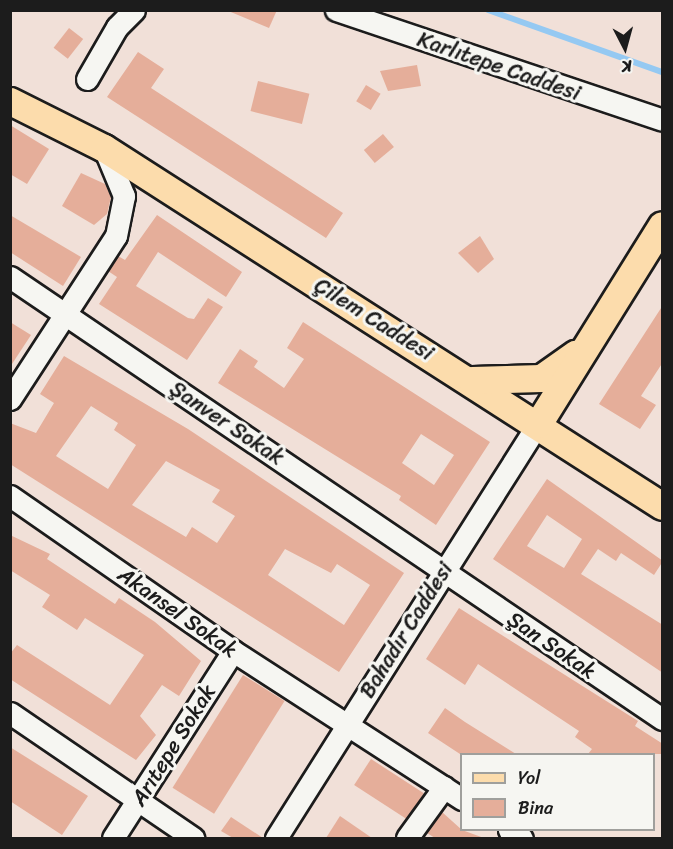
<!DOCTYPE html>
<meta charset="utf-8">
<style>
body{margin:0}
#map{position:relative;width:673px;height:849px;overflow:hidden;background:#f1e0d8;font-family:Sriracha,sans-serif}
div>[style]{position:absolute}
.stream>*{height:6px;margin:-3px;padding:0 3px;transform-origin:3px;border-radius:3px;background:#95c9f2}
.building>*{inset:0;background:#e5ae9a;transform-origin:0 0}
.roads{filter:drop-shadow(2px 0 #1c1c1c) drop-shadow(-2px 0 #1c1c1c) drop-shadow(0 2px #1c1c1c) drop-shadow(0 -2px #1c1c1c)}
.minor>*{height:21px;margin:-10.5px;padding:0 10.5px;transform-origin:10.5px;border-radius:10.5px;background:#f6f6f2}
.major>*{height:27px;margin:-13.5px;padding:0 13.5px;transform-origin:13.5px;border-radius:13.5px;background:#fcdcac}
span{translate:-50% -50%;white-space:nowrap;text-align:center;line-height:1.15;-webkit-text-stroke:6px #f6f6f2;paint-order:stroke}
.street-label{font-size:22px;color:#1c1c1c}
.frame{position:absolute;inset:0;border:12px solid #1c1c1c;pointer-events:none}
.legend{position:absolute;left:460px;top:753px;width:195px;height:78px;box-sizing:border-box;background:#f6f6f2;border:2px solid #9f9f9c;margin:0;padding:8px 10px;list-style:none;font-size:18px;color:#1c1c1c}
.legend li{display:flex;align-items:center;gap:12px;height:30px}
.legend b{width:30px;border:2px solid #9f9f9c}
.north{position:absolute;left:595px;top:18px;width:60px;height:60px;-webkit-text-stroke:4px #f6f6f2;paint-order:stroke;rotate:174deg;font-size:16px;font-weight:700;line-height:24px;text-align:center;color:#1c1c1c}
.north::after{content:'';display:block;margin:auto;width:21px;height:27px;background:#1c1c1c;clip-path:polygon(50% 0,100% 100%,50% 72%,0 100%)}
</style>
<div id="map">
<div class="stream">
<i style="left:488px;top:10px;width:185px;rotate:19.6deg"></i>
</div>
<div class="building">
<i style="clip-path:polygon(226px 10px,277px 10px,269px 28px)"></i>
<i style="left:69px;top:28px;width:18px;height:25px;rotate:38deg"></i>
<i style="clip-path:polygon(138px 52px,164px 69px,151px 88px,343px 213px,326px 238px,107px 97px)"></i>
<i style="clip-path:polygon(417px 65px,421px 86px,388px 91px,380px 71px)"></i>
<i style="left:258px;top:81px;width:53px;height:31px;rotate:14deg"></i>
<i style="left:366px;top:85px;width:17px;height:19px;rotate:31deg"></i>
<i style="clip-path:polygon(10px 125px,49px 149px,27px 184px,10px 174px)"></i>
<i style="left:383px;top:134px;width:17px;height:25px;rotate:50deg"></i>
<i style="clip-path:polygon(81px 173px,105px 184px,111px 197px,107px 214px,94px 225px,62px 206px)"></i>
<i style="clip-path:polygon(10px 215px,81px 257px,63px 286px,10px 252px)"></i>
<i style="clip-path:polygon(157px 215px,242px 272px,226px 297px,158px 252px,136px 286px,188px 318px,194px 319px,208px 298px,223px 307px,187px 360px,99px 304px,117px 277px,108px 271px,118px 256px,125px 260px)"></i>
<i style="clip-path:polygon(480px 236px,494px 259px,478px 273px,458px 253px)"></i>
<i style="clip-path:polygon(663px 305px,663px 362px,641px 396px,656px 405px,640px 429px,599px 404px)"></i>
<i style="clip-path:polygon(10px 322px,31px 335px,10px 367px)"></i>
<i style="clip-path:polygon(evenodd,303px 322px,490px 442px,436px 525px,399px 500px,401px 496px,218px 383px,240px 349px,258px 361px,254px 367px,284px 388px,304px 359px,287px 348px,303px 322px,421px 434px,454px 455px,434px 485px,402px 463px,421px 434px)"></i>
<i style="clip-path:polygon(evenodd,64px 356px,188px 429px,404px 573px,339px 672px,10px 464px,10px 423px,36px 433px,54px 403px,40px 394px,64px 356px,91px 406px,118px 423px,114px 430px,136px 445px,108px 489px,56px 456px,91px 406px,64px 356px,166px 461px,220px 490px,212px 502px,235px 516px,217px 543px,192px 527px,186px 537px,132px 505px,166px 461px,64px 356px,285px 549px,331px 573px,337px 564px,370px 585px,344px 625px,268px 575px,285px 549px)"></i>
<i style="clip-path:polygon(evenodd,547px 479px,663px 561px,654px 575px,621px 553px,616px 561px,598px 549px,581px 574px,663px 625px,663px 673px,493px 559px,547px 479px,547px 515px,582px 539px,564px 568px,527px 546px,547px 515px)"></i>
<i style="clip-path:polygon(10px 535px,50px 554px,47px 559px,115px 604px,119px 598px,155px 622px,201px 661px,179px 696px,162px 685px,140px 716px,156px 735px,136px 760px,10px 679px,10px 654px,17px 645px,110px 705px,144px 655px,85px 618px,77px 630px,42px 607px,50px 595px,10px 570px)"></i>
<i style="clip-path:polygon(459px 608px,638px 721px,635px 726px,663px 744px,663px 754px,588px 754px,592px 749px,575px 737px,579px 731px,478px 664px,465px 685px,426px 659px)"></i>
<i style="left:243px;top:675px;width:49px;height:133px;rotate:32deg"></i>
<i style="clip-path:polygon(445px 708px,465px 722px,516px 754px,460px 754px,428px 733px)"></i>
<i style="clip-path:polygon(10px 747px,88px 796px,62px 835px,10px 801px)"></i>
<i style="left:371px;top:759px;width:63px;height:31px;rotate:33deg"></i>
<i style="clip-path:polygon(442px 812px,462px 830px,484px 838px,435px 838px,427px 833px)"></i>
<i style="clip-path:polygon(340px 816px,372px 838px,326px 838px)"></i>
<i style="clip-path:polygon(231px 817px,263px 838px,233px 838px,221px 831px)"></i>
</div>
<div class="roads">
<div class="minor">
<i style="left:336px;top:10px;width:344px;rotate:18.6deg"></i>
<i style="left:87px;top:79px;width:60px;rotate:-60deg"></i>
<i style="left:117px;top:27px;width:24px;rotate:-45deg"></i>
<i style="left:10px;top:277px;width:788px;rotate:34.13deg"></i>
<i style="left:10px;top:399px;width:194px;rotate:-57deg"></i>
<i style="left:116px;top:236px;width:41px;rotate:-78.7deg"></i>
<i style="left:124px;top:196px;width:52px;rotate:-112.6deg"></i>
<i style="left:10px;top:496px;width:272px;rotate:34.8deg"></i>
<i style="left:233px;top:651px;width:273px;rotate:32.9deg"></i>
<i style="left:10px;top:713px;width:222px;rotate:34.3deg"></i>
<i style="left:509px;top:830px;width:15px;rotate:32deg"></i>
<i style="left:113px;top:838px;width:222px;rotate:-57.3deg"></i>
<i style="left:276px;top:838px;width:490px;rotate:-57.7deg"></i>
<i style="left:407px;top:838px;width:63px;rotate:-54deg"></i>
</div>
<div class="major">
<i style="left:10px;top:101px;width:105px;rotate:26.6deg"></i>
<i style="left:104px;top:148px;width:663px;rotate:32.68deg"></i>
<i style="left:472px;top:380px;width:69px;rotate:-1.7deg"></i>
<i style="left:541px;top:378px;width:42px;rotate:-35.2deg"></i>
<i style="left:538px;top:424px;width:234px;rotate:-58.1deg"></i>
</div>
</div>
<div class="street-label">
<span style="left:499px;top:66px;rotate:19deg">Karlıtepe Caddesi</span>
<span style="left:374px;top:319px;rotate:32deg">Çilem Caddesi</span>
<span style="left:227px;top:423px;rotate:34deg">Şanver Sokak</span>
<span style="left:178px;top:612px;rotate:35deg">Akansel Sokak</span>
<span style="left:406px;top:630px;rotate:-58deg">Bahadır Caddesi</span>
<span style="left:552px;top:645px;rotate:34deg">Şan Sokak</span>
<span style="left:173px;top:745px;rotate:-58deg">Arıtepe Sokak</span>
</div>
<div class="frame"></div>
<ul class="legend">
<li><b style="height:8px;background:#fcdcac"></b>Yol</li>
<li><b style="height:16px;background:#e5ae9a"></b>Bina</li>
</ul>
<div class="north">K</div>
</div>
